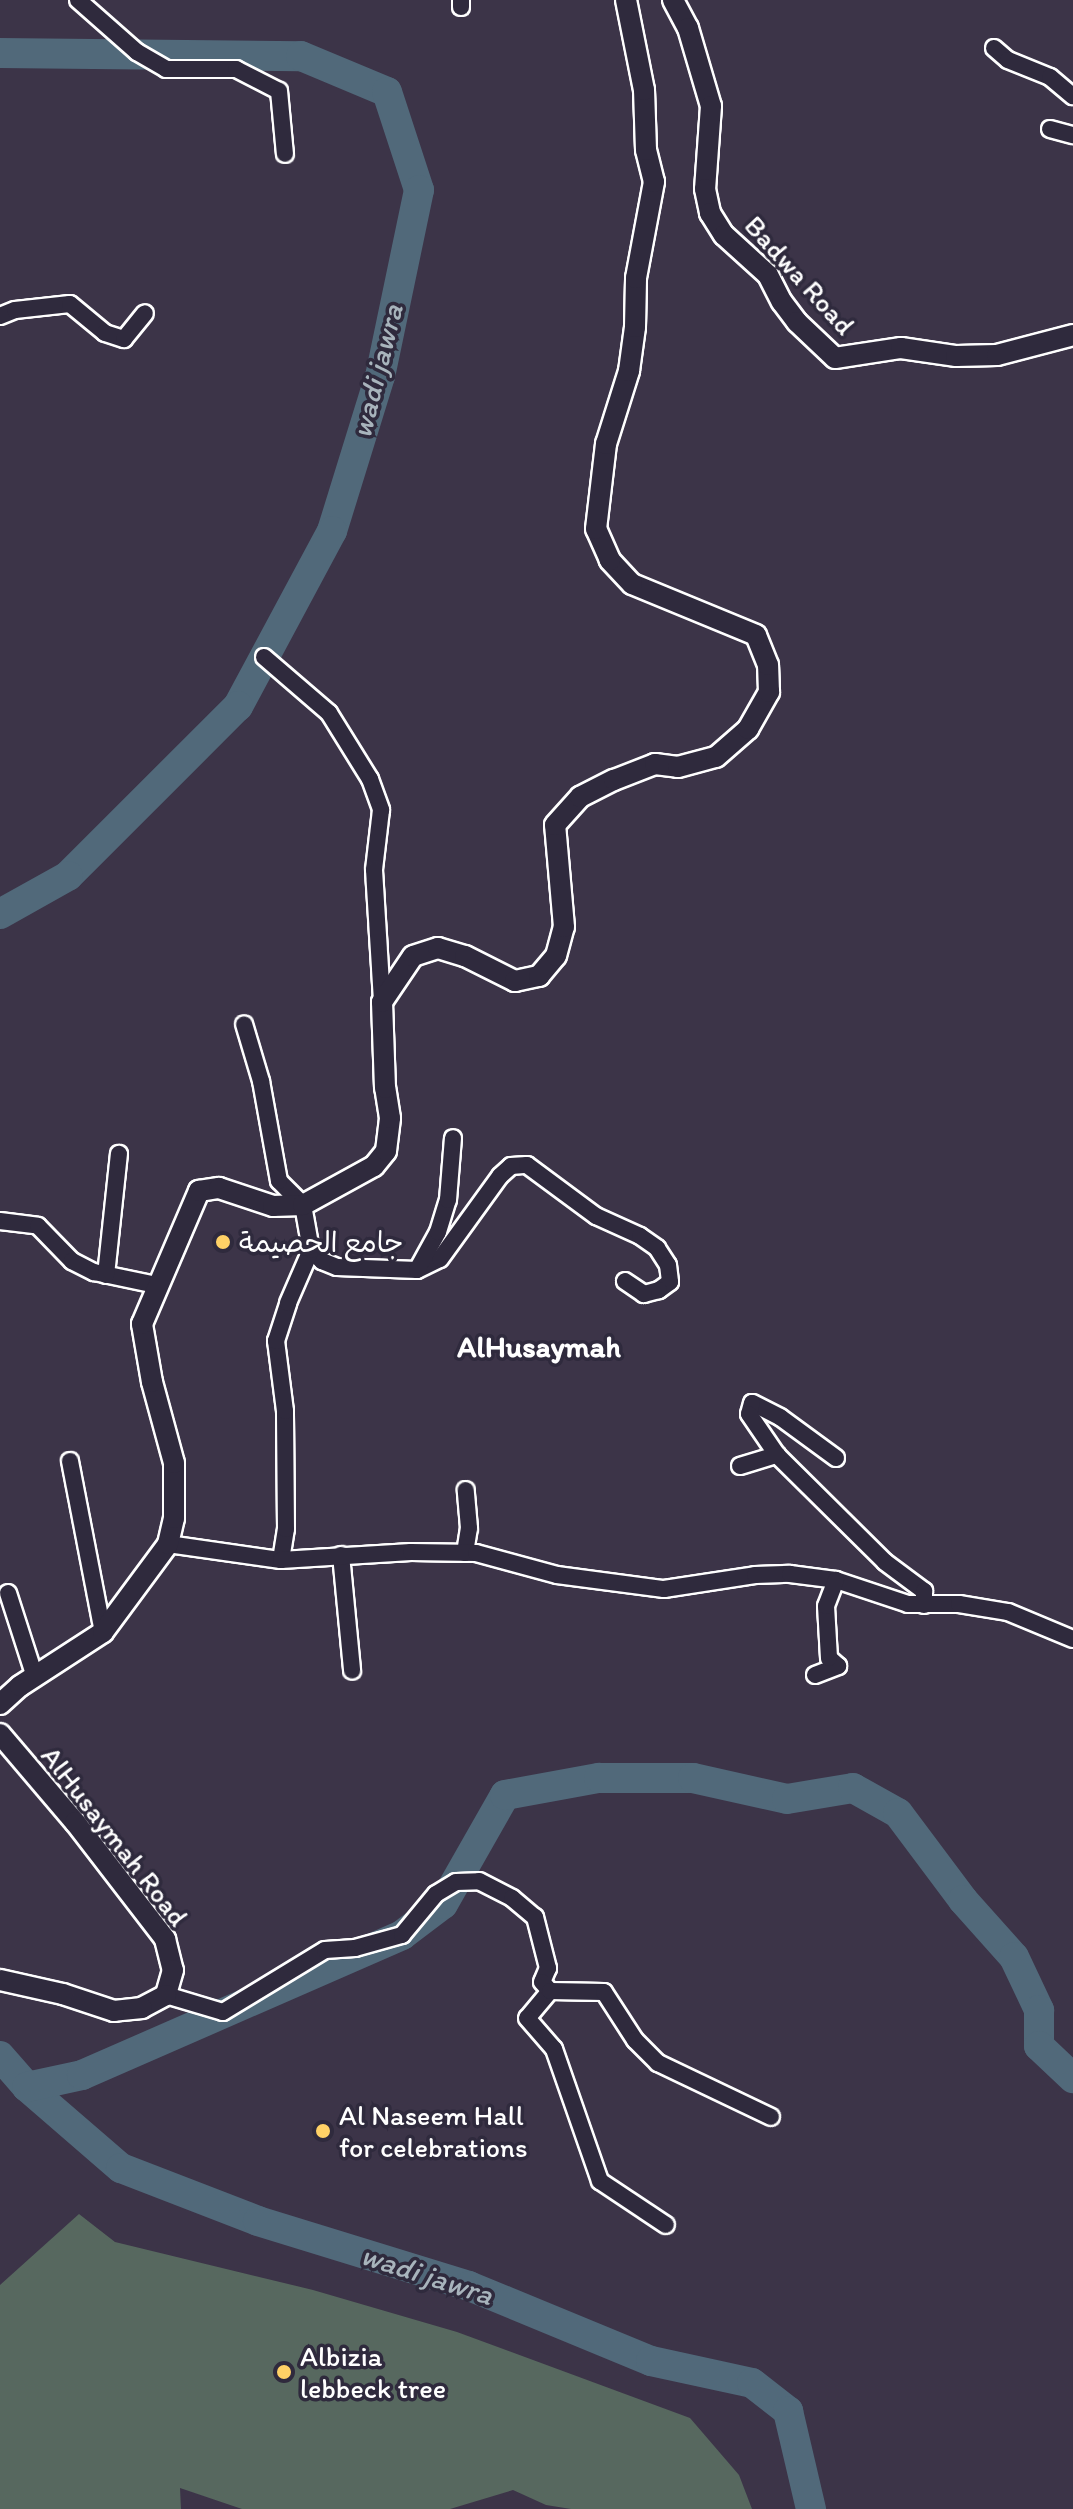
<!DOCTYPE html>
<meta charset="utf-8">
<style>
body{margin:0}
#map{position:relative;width:1073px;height:2509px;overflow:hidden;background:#3c3448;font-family:Itim,"Playpen Sans Arabic",sans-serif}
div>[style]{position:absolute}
.green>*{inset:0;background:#57685f}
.river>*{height:30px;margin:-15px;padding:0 15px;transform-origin:15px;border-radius:15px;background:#51697a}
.roads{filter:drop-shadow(2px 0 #fff) drop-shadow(-2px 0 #fff) drop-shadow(0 2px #fff) drop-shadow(0 -2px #fff)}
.minor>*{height:16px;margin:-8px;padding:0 8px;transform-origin:8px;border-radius:8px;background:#2f2a3d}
.tertiary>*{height:20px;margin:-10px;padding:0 10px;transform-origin:10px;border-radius:10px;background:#2f2a3d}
.dots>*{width:22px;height:22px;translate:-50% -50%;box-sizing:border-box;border:4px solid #2f2a3d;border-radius:50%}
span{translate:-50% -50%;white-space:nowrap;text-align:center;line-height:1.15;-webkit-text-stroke:7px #2f2a3d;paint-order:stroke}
.street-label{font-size:28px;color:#fff}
.poi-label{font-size:28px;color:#fff}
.left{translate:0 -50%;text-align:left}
.water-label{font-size:30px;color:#a8b4bc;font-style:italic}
.neighbourhood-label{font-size:30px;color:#fff;font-weight:700}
</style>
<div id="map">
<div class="green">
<i style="clip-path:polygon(79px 2214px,115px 2242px,313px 2290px,457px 2332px,690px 2418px,739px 2475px,752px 2509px,571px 2509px,546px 2505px,513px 2490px,450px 2509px,242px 2509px,180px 2488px,181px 2509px,0 2509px,0 2285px)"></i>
</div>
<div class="river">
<i style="left:0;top:53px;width:301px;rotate:0.6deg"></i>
<i style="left:301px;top:56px;width:93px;rotate:22.7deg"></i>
<i style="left:387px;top:92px;width:103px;rotate:71.9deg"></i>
<i style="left:419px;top:190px;width:190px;rotate:101.8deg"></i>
<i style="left:380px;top:376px;width:162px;rotate:107.2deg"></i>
<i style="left:332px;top:531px;width:199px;rotate:118.2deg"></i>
<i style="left:238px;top:706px;width:240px;rotate:135deg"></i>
<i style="left:68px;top:876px;width:78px;rotate:150.8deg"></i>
<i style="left:0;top:2056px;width:41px;rotate:48.9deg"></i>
<i style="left:27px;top:2087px;width:124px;rotate:40.8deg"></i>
<i style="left:121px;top:2168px;width:147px;rotate:21.1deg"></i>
<i style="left:258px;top:2221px;width:221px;rotate:17.1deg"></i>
<i style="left:469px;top:2286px;width:197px;rotate:22.4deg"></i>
<i style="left:651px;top:2361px;width:103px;rotate:12.3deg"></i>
<i style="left:752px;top:2383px;width:46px;rotate:37.9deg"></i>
<i style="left:788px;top:2411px;width:101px;rotate:76.8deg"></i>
<i style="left:27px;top:2087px;width:56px;rotate:-12.3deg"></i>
<i style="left:82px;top:2075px;width:349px;rotate:-23.6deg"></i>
<i style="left:402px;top:1935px;width:51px;rotate:-37.1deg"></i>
<i style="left:443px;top:1904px;width:125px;rotate:-60.4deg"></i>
<i style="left:505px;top:1795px;width:96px;rotate:-10.3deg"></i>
<i style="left:599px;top:1778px;width:94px"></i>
<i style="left:693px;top:1778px;width:96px;rotate:12.6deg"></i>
<i style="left:787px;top:1799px;width:67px;rotate:-9.5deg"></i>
<i style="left:853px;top:1788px;width:51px;rotate:29.1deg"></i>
<i style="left:898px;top:1813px;width:109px;rotate:53.2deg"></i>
<i style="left:963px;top:1900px;width:76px;rotate:48.2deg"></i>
<i style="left:1014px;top:1957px;width:59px;rotate:64.7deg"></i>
<i style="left:1039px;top:2010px;width:36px;rotate:90deg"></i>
<i style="left:1039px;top:2046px;width:47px;rotate:43.3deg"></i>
</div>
<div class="roads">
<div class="minor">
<i style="left:78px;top:0;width:79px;rotate:41.4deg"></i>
<i style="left:137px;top:52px;width:34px;rotate:30deg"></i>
<i style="left:166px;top:69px;width:70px"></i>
<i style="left:236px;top:69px;width:48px;rotate:27.1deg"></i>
<i style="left:279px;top:91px;width:63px;rotate:84.6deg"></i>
<i style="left:461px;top:0;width:7px;rotate:90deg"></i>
<i style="left:994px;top:48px;width:18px;rotate:41deg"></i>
<i style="left:1008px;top:60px;width:45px;rotate:22deg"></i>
<i style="left:1050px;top:77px;width:30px;rotate:40deg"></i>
<i style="left:1050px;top:129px;width:24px;rotate:15deg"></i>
<i style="left:0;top:316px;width:16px;rotate:-22deg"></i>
<i style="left:15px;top:310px;width:55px;rotate:-6.2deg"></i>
<i style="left:70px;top:304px;width:45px;rotate:39.6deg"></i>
<i style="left:105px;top:333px;width:20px;rotate:18deg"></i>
<i style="left:124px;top:339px;width:33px;rotate:-51deg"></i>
<i style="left:264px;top:657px;width:86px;rotate:40.7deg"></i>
<i style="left:329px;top:713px;width:78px;rotate:58.2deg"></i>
<i style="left:370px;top:779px;width:33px;rotate:70deg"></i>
<i style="left:381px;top:810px;width:60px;rotate:96.7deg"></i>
<i style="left:374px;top:870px;width:132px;rotate:86.5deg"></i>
<i style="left:0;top:1221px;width:38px;rotate:7deg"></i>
<i style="left:38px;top:1226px;width:49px;rotate:45.8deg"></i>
<i style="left:72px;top:1261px;width:25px;rotate:27deg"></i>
<i style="left:94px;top:1272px;width:63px;rotate:11.8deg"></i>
<i style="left:311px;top:1250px;width:16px;rotate:45deg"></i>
<i style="left:322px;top:1261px;width:16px;rotate:22deg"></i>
<i style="left:337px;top:1267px;width:80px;rotate:2.1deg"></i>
<i style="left:417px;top:1270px;width:25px;rotate:-26deg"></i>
<i style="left:440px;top:1259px;width:102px;rotate:-54.1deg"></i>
<i style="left:500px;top:1176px;width:15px;rotate:-42deg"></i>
<i style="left:511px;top:1166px;width:16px;rotate:-4deg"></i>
<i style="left:527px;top:1165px;width:86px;rotate:36.5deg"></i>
<i style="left:596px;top:1216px;width:48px;rotate:24.4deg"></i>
<i style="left:640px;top:1236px;width:21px;rotate:35deg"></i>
<i style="left:657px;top:1248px;width:20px;rotate:57deg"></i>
<i style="left:668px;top:1265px;width:17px;rotate:83deg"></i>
<i style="left:670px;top:1282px;width:14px;rotate:144deg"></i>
<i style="left:659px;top:1290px;width:16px;rotate:165deg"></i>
<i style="left:644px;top:1294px;width:23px;rotate:-146deg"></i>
<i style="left:417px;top:1270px;width:43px;rotate:-61.1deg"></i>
<i style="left:438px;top:1232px;width:34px;rotate:-73deg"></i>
<i style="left:448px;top:1200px;width:62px;rotate:-85.4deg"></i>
<i style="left:106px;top:1275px;width:122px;rotate:-83.9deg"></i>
<i style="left:836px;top:1458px;width:69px;rotate:-143.8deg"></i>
<i style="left:780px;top:1417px;width:31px;rotate:-153deg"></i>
<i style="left:752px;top:1403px;width:11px;rotate:105deg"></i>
<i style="left:749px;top:1414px;width:50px;rotate:55.7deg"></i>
<i style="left:777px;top:1455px;width:152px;rotate:44.7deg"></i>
<i style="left:885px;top:1562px;width:49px;rotate:36.6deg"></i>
<i style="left:924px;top:1591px;width:14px;rotate:90deg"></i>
<i style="left:70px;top:1461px;width:174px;rotate:79.1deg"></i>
<i style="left:740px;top:1466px;width:39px;rotate:-17deg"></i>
<i style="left:168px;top:1544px;width:114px;rotate:8.1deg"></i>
<i style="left:281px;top:1560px;width:31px;rotate:-81deg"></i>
<i style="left:286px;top:1529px;width:118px;rotate:-90.5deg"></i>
<i style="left:285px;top:1411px;width:71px;rotate:-97.3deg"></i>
<i style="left:276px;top:1341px;width:40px;rotate:-72deg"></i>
<i style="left:288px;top:1303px;width:58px;rotate:-66.5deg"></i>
<i style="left:311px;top:1250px;width:46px;rotate:-100.1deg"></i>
<i style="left:303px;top:1205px;width:34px;rotate:-135deg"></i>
<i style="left:279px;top:1181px;width:102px;rotate:-100.2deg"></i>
<i style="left:261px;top:1081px;width:59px;rotate:-106.6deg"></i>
<i style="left:465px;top:1553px;width:25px;rotate:-81deg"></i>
<i style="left:469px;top:1528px;width:38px;rotate:-95deg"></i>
<i style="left:341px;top:1555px;width:116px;rotate:84.5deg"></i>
<i style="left:281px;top:1560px;width:130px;rotate:-3.5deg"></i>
<i style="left:411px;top:1552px;width:65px;rotate:0.9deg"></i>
<i style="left:476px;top:1553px;width:84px;rotate:15.2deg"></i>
<i style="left:557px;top:1575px;width:108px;rotate:7.5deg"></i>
<i style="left:664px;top:1589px;width:92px;rotate:-8.7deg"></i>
<i style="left:755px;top:1575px;width:35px;rotate:-2deg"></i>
<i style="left:790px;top:1574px;width:46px;rotate:7.4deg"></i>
<i style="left:836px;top:1580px;width:76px;rotate:18.4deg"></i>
<i style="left:908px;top:1604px;width:51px"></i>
<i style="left:959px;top:1604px;width:50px;rotate:9.3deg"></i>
<i style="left:1008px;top:1612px;width:70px;rotate:22.6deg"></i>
<i style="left:8px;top:1593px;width:88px;rotate:72.2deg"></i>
<i style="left:815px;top:1675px;width:25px;rotate:-21deg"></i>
<i style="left:838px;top:1666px;width:12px;rotate:-138deg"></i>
<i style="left:829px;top:1658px;width:52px;rotate:-93.3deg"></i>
<i style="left:826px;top:1606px;width:28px;rotate:-69deg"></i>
<i style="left:550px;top:1991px;width:35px;rotate:130deg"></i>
<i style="left:527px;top:2018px;width:41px;rotate:48.9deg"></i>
<i style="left:554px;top:2049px;width:140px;rotate:70.8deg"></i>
<i style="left:600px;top:2181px;width:79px;rotate:33.7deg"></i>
<i style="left:166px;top:1995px;width:59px;rotate:16.6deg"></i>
<i style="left:223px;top:2012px;width:119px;rotate:-31.3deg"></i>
<i style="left:325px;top:1950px;width:30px;rotate:-4deg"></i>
<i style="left:355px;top:1948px;width:49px;rotate:-15.5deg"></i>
<i style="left:402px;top:1935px;width:53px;rotate:-50.3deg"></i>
<i style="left:436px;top:1894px;width:23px;rotate:-31deg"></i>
<i style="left:456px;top:1882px;width:23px;rotate:-2deg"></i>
<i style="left:479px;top:1881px;width:37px;rotate:27deg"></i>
<i style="left:512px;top:1898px;width:30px;rotate:40deg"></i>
<i style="left:535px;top:1917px;width:53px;rotate:75.7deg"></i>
<i style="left:548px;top:1968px;width:15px;rotate:113deg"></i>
<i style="left:542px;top:1982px;width:12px;rotate:48deg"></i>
<i style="left:550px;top:1991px;width:54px;rotate:1.1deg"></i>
<i style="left:604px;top:1992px;width:57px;rotate:57.1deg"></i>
<i style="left:635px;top:2040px;width:33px;rotate:45deg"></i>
<i style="left:658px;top:2063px;width:125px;rotate:25.5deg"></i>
</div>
<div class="tertiary">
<i style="left:673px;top:0;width:32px;rotate:62deg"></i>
<i style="left:688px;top:28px;width:81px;rotate:73.6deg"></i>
<i style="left:711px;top:106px;width:83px;rotate:94.1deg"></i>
<i style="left:705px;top:189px;width:25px;rotate:78deg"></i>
<i style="left:710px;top:213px;width:26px;rotate:58deg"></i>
<i style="left:724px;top:235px;width:59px;rotate:42.3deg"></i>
<i style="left:768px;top:275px;width:30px;rotate:63deg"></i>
<i style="left:782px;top:302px;width:25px;rotate:53deg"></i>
<i style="left:797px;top:322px;width:52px;rotate:43.5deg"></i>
<i style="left:835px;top:358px;width:67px;rotate:-8.6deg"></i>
<i style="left:901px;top:348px;width:56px;rotate:8.3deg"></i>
<i style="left:956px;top:356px;width:41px;rotate:-1.4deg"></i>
<i style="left:997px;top:355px;width:79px;rotate:-14.7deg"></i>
<i style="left:0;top:1704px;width:27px;rotate:-42deg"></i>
<i style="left:20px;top:1686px;width:99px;rotate:-33deg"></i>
<i style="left:103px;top:1632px;width:109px;rotate:-53.5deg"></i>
<i style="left:168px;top:1544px;width:27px;rotate:-77deg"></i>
<i style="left:174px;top:1518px;width:55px;rotate:-90deg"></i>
<i style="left:174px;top:1463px;width:84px;rotate:-105.2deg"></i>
<i style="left:152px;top:1382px;width:59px;rotate:-99.8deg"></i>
<i style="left:142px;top:1324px;width:145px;rotate:-66.8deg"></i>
<i style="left:199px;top:1191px;width:20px;rotate:-9deg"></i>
<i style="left:219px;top:1188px;width:57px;rotate:18.4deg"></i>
<i style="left:273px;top:1206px;width:30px;rotate:-2deg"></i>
<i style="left:303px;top:1205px;width:81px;rotate:-28.8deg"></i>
<i style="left:374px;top:1166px;width:19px;rotate:-51deg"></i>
<i style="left:386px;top:1151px;width:33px;rotate:-83deg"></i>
<i style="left:390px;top:1118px;width:30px;rotate:-99deg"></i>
<i style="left:385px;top:1088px;width:86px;rotate:-92deg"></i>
<i style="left:382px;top:1002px;width:55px;rotate:-56deg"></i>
<i style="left:413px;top:956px;width:26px;rotate:-18deg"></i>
<i style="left:438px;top:948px;width:28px;rotate:17deg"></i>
<i style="left:465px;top:956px;width:56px;rotate:26.6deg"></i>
<i style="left:515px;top:981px;width:25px;rotate:-12deg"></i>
<i style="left:539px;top:976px;width:26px;rotate:-50deg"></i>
<i style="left:556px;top:956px;width:30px;rotate:-75deg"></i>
<i style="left:564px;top:927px;width:102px;rotate:-95deg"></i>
<i style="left:555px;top:825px;width:38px;rotate:-48deg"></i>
<i style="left:580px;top:797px;width:38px;rotate:-27deg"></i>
<i style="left:614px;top:780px;width:44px;rotate:-21.3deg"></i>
<i style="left:655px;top:764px;width:23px;rotate:7deg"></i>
<i style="left:678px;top:767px;width:39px;rotate:-15deg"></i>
<i style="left:716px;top:757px;width:43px;rotate:-41.2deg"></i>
<i style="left:748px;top:729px;width:43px;rotate:-60.4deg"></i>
<i style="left:769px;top:692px;width:27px;rotate:-92deg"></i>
<i style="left:768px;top:665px;width:32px;rotate:-112deg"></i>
<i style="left:756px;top:635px;width:134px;rotate:-157.6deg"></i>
<i style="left:632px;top:584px;width:33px;rotate:-133deg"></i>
<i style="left:610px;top:560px;width:34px;rotate:-114deg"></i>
<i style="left:596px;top:529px;width:86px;rotate:-83.3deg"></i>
<i style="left:606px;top:444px;width:77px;rotate:-72.5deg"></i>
<i style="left:629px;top:371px;width:44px;rotate:-82.2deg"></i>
<i style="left:635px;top:327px;width:49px;rotate:-88.8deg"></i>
<i style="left:636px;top:278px;width:98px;rotate:-79.4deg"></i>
<i style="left:654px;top:182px;width:33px;rotate:-104deg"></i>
<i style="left:646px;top:150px;width:60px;rotate:-91.9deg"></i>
<i style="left:644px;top:90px;width:92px;rotate:-101.3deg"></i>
<i style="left:0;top:1734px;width:116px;rotate:49.6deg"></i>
<i style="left:75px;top:1822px;width:148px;rotate:52.4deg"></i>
<i style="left:165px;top:1939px;width:32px;rotate:76deg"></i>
<i style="left:173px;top:1970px;width:26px;rotate:106deg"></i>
<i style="left:166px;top:1995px;width:27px;rotate:152deg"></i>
<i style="left:142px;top:2008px;width:28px;rotate:174deg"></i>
<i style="left:114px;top:2011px;width:54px;rotate:-161.6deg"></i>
<i style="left:63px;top:1994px;width:65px;rotate:-167.5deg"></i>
</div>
</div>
<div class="dots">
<i style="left:223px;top:1242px;background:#ffd166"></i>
<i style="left:323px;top:2131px;background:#ffd166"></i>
<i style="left:284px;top:2372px;background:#ffd166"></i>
</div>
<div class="street-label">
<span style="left:800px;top:275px;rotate:48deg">Badwa Road</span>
<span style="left:115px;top:1836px;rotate:52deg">AlHusaymah Road</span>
</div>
<div class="poi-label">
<span class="left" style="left:239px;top:1242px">جامع الحصيمة</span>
<span class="left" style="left:339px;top:2131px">Al Naseem Hall<br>for celebrations</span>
<span class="left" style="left:300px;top:2372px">Albizia<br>lebbeck tree</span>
</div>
<div class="water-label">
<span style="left:377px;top:371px;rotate:-76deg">wadi jawra</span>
<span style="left:427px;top:2275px;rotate:18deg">wadi jawra</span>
</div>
<div class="neighbourhood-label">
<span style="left:539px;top:1347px">AlHusaymah</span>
</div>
</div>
